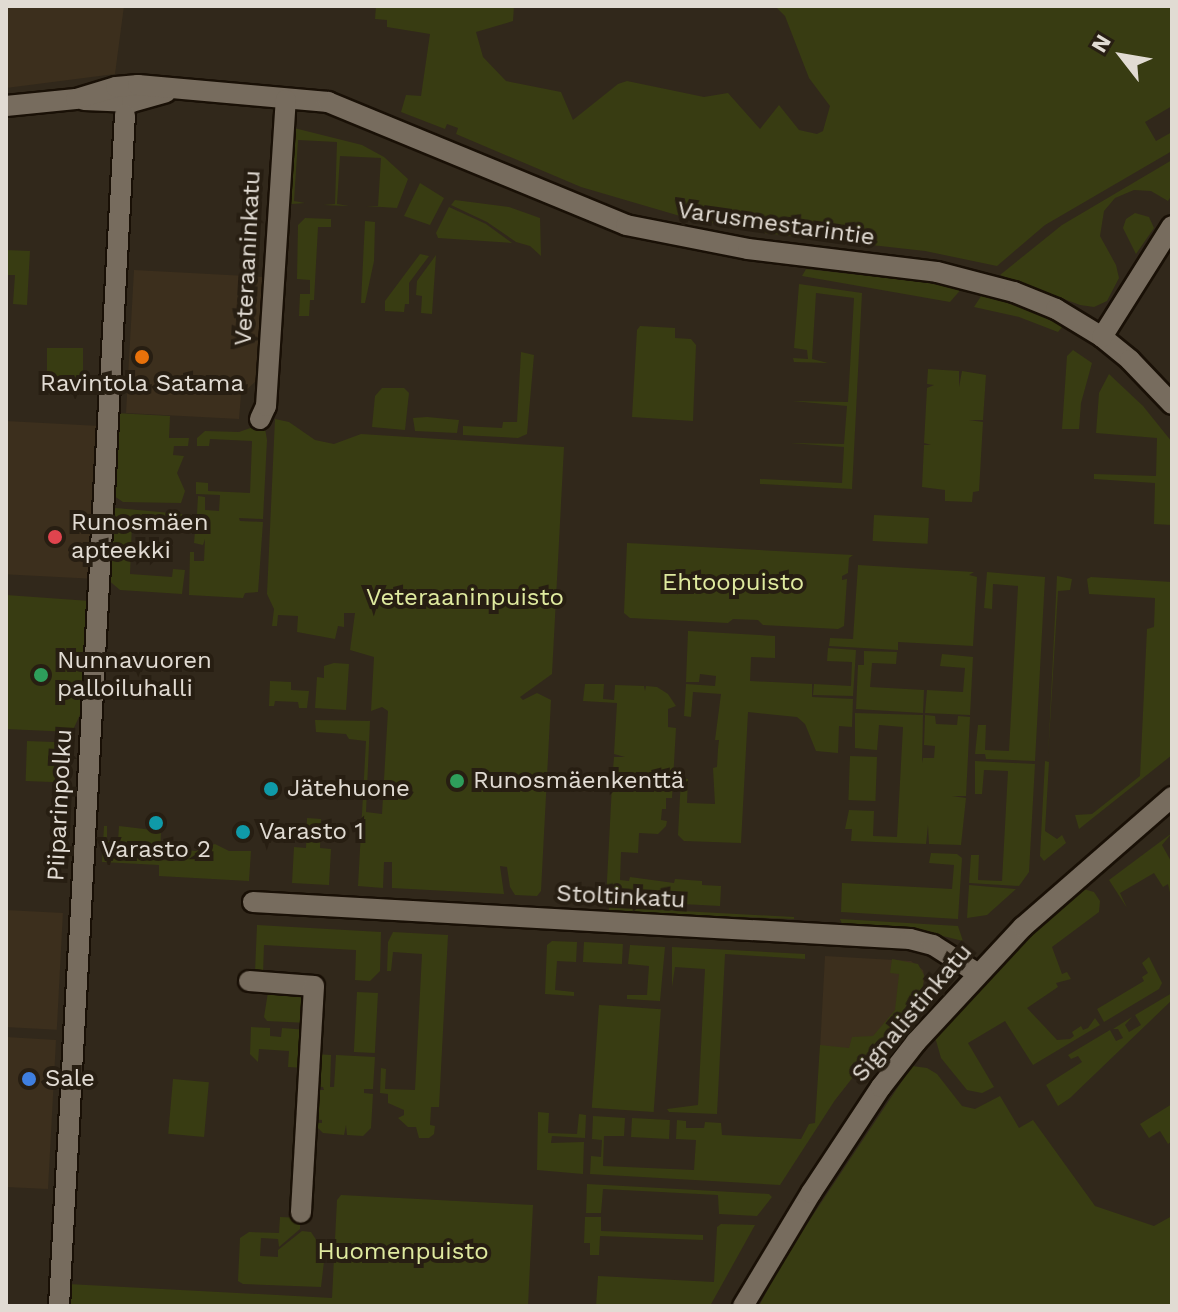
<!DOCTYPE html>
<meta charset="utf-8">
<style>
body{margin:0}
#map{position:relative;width:1178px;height:1312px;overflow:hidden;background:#31281b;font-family:"Work Sans",sans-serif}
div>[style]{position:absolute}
.built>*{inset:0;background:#3c2f1d;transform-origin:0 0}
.green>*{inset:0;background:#383c12;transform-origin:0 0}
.roads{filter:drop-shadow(2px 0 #191006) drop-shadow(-2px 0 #191006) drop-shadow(0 2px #191006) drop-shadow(0 -2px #191006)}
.minor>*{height:20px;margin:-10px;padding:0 10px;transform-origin:10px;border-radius:10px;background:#776c5e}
.dots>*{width:22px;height:22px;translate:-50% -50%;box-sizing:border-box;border:4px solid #271e12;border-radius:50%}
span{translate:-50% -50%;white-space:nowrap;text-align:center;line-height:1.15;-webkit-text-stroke:8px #271e12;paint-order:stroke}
.street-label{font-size:24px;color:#e1dbd3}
.poi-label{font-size:24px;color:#e1dbd3}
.left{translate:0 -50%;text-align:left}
.park-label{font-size:24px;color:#dfea9f}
.frame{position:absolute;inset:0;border:8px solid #e1dbd3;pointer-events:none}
.north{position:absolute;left:1082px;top:16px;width:80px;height:80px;-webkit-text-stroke:6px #271e12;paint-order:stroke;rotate:301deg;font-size:22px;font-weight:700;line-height:32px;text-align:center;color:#e1dbd3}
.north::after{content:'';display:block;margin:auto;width:28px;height:36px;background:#e1dbd3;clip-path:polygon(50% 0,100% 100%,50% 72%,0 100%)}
</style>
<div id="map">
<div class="built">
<i style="clip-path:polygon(6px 6px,124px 6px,115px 74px,6px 88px)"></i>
<i style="clip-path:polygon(134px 270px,264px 277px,258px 379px,241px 395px,239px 419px,126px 413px)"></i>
<i style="left:6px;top:421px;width:94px;height:153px;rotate:3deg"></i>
<i style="left:6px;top:910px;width:57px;height:117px;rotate:3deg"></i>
<i style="clip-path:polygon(825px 956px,911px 961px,923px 970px,925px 979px,920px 992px,835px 1100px,818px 1087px)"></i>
<i style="clip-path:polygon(6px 1037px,56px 1040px,48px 1189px,6px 1187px)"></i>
</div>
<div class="green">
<i style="clip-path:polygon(376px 6px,514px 6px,513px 21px,476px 32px,483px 57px,506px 81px,561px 92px,573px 120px,618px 84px,627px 81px,704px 97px,728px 93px,760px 129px,779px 105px,799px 130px,817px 134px,823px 131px,830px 106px,809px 78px,785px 16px,775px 6px,1172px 6px,1172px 106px,1145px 122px,1156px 141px,1172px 132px,1172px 151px,1045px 225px,997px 266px,925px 251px,756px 232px,680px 216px,581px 187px,456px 134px,458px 128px,447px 124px,445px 129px,401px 112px,406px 95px,421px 96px,430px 34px,387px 27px,387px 20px,375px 19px)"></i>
<i style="clip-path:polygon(294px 128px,362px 145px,384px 157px,408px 179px,397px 208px,366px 206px,378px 206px,381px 158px,340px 156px,337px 204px,349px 206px,323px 205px,335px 204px,337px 142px,298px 140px,294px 201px,305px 203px,292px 204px,287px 201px)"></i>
<i style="clip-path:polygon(1172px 160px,1172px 195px,1168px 201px,1151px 191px,1134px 190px,1115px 198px,1104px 211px,1100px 236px,1116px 265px,1119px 278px,1107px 301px,1094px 307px,1080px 305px,1000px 275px,1062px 225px)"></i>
<i style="clip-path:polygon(420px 183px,444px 198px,430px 225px,404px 216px)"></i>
<i style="clip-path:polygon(455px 200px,509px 207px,540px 218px,541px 256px,530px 246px,516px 242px,487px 222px,451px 205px)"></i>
<i style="clip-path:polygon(449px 207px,486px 224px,512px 243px,438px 238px,436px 233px)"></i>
<i style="clip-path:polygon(1135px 213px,1149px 217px,1154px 228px,1136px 254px,1123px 228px,1126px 219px)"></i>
<i style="clip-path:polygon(305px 218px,331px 219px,331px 227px,318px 227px,314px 300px,310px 300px,309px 316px,299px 316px,300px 294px,310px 294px,310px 280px,297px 279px,298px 225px)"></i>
<i style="clip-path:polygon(365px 221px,375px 222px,374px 261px,365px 303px,361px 303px)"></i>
<i style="clip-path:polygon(6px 250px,30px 251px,27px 305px,13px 304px,15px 275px,6px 275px)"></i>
<i style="clip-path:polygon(420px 254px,429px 256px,409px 283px,409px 304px,405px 304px,404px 312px,385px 311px,385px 301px)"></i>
<i style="clip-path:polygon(436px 255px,432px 314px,421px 313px,422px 296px,416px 295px,417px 281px)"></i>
<i style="clip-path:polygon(806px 269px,933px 283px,963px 287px,950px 302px,802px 276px)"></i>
<i style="clip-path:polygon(799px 284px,862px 293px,852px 489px,760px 484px,760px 479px,842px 483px,844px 447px,790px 443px,844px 444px,847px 406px,792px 401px,848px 402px,854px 298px,816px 293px,812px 359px,828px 363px,794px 362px,793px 358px,808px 359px,807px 350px,794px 348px)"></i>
<i style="clip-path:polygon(983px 293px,1027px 308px,1063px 326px,1058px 332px,1019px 317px,974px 307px)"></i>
<i style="clip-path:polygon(640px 326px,675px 328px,675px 338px,691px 339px,696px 345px,693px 421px,632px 417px,637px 330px)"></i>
<i style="left:47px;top:348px;width:36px;height:32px"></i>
<i style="clip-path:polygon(1073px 350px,1092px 363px,1081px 403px,1079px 429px,1062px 429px,1067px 356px)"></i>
<i style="clip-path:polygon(521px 352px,534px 355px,527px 434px,518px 438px,463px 435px,463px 426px,502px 428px,503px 422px,517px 422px)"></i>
<i style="clip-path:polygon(928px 369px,959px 371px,959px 387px,962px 371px,986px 375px,983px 420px,969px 420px,983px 422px,979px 491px,973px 492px,972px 502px,945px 501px,945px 490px,922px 487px,924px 445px,931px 445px,924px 443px,927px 388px,934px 385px,927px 384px)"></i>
<i style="clip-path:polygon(1109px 374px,1143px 406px,1172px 442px,1172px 525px,1154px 524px,1155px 483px,1094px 479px,1094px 474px,1156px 476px,1157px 438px,1096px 433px,1099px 393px)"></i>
<i style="clip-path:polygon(382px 388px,404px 388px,409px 393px,405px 430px,372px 427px,375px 396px)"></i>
<i style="clip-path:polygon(115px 413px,170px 416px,169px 438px,189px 438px,188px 446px,174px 446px,173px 455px,184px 456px,177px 473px,185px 491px,181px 503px,123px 502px,111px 494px)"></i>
<i style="clip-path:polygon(427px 417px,459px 420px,457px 433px,415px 431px,413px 418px)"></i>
<i style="clip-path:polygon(275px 419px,289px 422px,315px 440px,334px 444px,361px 434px,564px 447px,552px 674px,520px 697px,523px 700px,537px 693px,551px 700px,541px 891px,537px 896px,515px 895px,510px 887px,507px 867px,500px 866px,504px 894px,392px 888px,392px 862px,384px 862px,383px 888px,358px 886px,366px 741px,349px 739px,346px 734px,316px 732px,315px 720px,370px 721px,366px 812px,382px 814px,388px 711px,382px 707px,371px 711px,374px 657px,350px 650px,355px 613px,344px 613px,344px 627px,338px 626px,335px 639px,297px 632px,298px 616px,278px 615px,277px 626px,272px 626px,274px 609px,267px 594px)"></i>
<i style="clip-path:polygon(264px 423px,267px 440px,263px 519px,239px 518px,240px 521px,263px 522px,258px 592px,245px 593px,243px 598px,189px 595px,190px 552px,194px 552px,194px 561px,204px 561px,205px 539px,203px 545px,194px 543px,196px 520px,206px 520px,207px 516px,197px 514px,198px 496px,205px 497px,205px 510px,219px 511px,220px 495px,196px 494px,196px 482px,208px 483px,208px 491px,250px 493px,252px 441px,210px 439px,209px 446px,197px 446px,197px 438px,205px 431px,239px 432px)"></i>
<i style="clip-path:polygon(116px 508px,182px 514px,181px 532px,177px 531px,177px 525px,132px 523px,130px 574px,172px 577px,173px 569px,185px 570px,182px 594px,120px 590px,107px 579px,112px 510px)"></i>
<i style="left:874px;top:515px;width:55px;height:26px;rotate:3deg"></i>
<i style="clip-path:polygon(627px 543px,853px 555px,849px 558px,848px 573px,842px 576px,842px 580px,847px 579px,844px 626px,838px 629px,763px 625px,758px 620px,733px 619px,728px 623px,630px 618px,624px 613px)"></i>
<i style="clip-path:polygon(858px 565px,974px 572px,969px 575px,977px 577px,973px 646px,898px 642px,898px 650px,829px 646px,830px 638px,853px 639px)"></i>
<i style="clip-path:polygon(987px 572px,1045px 577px,1035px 761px,986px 759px,985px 754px,975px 754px,978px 725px,986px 725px,985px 750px,1009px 751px,1018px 586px,993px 584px,992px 609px,984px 608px)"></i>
<i style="clip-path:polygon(1057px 576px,1072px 579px,1070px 590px,1058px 591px,1048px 757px)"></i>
<i style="clip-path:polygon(1091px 577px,1172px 582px,1172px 755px,1079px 829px,1075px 815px,1092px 814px,1140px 776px,1147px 629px,1154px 627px,1155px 598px,1089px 594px,1087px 579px)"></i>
<i style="clip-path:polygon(6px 595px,90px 601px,85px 704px,72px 732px,6px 729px)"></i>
<i style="clip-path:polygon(688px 631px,775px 636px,775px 658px,751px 657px,750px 681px,812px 684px,812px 697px,853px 699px,852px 727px,839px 726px,838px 753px,816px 751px,805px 724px,797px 717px,748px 712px,741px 843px,684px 841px,678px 835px,681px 778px,688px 779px,687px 803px,715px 804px,713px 768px,717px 767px,718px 749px,719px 740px,715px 740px,721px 694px,693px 692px,691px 717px,684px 716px,686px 684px,715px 686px,716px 676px,700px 674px,699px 682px,686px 682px)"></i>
<i style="clip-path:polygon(828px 648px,856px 650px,853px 696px,813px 695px,814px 684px,851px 686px,852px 662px,827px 661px)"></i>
<i style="clip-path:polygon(864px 651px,897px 652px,896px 664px,872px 663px,870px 687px,924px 690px,923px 713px,856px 709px,858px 665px,864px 665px)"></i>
<i style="clip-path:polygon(942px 654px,973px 657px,970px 715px,925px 713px,927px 690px,963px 692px,965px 668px,940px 666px)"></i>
<i style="clip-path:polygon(334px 663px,349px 664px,346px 710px,315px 708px,317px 677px,324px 678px,324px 666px)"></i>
<i style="clip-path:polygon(270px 681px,291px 682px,291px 690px,309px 691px,307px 708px,299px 708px,298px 702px,275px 701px,274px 706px,269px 706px)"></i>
<i style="clip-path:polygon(585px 684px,604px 684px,603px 699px,614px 700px,615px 685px,644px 686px,645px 691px,646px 686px,657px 687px,668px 694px,676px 706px,668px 709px,668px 727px,676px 728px,672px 798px,666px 798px,666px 809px,662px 809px,661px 820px,667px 821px,666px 826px,658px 834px,639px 833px,638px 853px,621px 852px,620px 880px,629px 881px,630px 877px,674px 883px,675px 879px,702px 881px,702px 885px,721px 886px,720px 906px,606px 900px,612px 785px,639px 786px,640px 777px,625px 775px,624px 783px,612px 782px,614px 757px,625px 757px,614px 754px,617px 703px,583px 701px)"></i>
<i style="clip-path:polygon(855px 713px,923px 715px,922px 763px,923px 758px,934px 758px,935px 746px,924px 745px,925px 715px,935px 716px,936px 724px,957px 725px,958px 716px,970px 717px,966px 796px,952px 796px,966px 798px,961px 845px,929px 844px,928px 825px,926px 844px,851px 841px,852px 829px,845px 829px,849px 810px,874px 811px,873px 836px,897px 837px,903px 727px,879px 725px,877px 750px,855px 748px)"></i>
<i style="left:27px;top:741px;width:33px;height:40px;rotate:2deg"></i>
<i style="left:850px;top:756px;width:27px;height:44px;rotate:2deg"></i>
<i style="clip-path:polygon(975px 761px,1035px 764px,1029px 872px,1019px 886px,969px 883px,971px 855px,979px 855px,978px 880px,1002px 881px,1008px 771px,984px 770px,982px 794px,975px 794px)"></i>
<i style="clip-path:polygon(1045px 761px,1049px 762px,1045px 831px,1057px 839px,1062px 835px,1066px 843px,1044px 861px,1040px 856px)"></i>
<i style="clip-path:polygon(307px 818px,321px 819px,320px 848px,331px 849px,329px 885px,292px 883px,294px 847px,306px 848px)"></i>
<i style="clip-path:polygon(104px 826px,107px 826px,107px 841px,118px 841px,119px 826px,161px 831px,160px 860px,181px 861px,182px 850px,196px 851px,215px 844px,229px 851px,251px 851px,249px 881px,159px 876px,159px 865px,102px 862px)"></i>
<i style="clip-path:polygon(1172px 833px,1162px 845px,1172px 863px,1172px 901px,1168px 884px,1163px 887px,1154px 873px,1120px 893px,1127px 908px,1109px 880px)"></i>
<i style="clip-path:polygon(931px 853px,957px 854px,962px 858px,958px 919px,841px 912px,842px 883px,952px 889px,954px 865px,929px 863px)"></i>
<i style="clip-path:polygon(969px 885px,1015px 889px,1016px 889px,987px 915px,967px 918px)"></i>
<i style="clip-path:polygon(1080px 888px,1094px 892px,1100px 901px,1099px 912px,1052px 947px,1062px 974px,1067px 972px,1071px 979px,1056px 983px,1058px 987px,1027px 1008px,1057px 1040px,1070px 1039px,1074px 1036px,1072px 1032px,1081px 1026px,1083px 1030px,1088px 1028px,1095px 1018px,1100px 1025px,1033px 1065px,1005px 1021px,968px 1043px,994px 1087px,982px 1093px,967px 1090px,941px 1058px,935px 1037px,1004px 961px)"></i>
<i style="clip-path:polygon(609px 907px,794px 917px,794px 919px,609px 912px)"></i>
<i style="clip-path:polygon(840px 919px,958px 926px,963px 941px,910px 928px,842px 924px)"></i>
<i style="clip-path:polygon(257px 925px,381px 932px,380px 971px,370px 981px,355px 980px,356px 950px,264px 945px,263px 975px,255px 972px)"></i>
<i style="clip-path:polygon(393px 932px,448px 935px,439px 1107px,431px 1107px,430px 1125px,435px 1126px,434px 1134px,429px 1138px,419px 1138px,416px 1127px,408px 1127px,398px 1118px,404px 1115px,404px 1110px,388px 1103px,388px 1094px,380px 1093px,381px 1068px,386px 1069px,385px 1089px,415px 1090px,422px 954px,393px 952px,391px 971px,387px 971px,388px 942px)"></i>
<i style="clip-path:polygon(552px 941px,577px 942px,576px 962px,557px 961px,555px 990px,574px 992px,574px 996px,545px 994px,547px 945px)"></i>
<i style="left:584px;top:942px;width:39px;height:20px;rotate:3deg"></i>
<i style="clip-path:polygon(630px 945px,665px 947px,660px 1001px,627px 999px,627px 995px,647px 995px,649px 966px,628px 964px)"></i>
<i style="clip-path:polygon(672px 947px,805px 954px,805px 959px,725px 954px,717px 1114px,669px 1112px,667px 1109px,698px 1105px,705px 969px,675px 967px,672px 987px)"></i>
<i style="clip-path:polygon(1149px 957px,1162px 983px,1159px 989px,1104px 1022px,1097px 1009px,1144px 981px,1142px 977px,1148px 973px,1142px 963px)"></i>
<i style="clip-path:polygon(892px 959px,918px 964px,924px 975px,923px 987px,835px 1100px,780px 1185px,590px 1174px,591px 1156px,601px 1157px,602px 1140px,592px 1139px,593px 1116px,625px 1118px,624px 1136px,604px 1136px,603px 1166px,694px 1170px,696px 1140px,676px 1139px,677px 1120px,686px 1121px,686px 1128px,704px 1128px,705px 1122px,721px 1123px,722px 1135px,801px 1139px,809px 1124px,815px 1123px,820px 1045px,849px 1048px,852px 1037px,873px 1036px,895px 1010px,899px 974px,890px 973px)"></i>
<i style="clip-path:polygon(299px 991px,307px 998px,308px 1023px,267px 1021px,264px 1017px,268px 992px)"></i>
<i style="left:357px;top:992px;width:21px;height:60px;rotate:3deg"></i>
<i style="clip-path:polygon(1172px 993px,1172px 1000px,1070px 1098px,1058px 1106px,1046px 1085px,1082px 1062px,1078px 1056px,1071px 1059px,1068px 1055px,1110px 1030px,1116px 1041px,1123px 1038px,1118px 1029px,1113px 1029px,1132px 1017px,1125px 1025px,1129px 1032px,1141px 1025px,1135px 1015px)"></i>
<i style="left:599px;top:1005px;width:62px;height:103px;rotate:4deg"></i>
<i style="clip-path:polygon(251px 1027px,270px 1028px,270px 1036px,281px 1037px,282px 1028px,308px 1030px,304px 1068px,288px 1067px,289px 1051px,259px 1049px,258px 1062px,250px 1054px)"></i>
<i style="clip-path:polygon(315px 1054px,331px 1055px,330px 1087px,334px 1087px,336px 1055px,375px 1057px,373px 1089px,364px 1089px,364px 1093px,373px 1094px,371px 1128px,363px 1136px,347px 1135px,346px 1125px,344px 1135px,323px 1133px,313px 1123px,322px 1123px,322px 1120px,311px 1119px,312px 1090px,324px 1090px,323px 1087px,313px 1086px)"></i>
<i style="clip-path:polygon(912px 1066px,927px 1068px,937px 1074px,962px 1106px,975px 1109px,1000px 1096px,1019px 1128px,1033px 1120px,1095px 1206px,1154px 1226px,1172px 1216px,1172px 1306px,759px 1306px,785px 1257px)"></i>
<i style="left:173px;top:1079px;width:36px;height:55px;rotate:5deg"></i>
<i style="clip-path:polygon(1172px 1104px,1172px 1141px,1168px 1144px,1160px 1131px,1149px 1138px,1140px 1124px)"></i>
<i style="clip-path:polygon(538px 1112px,549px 1113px,548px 1133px,577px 1134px,579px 1114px,586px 1115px,585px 1138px,552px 1136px,551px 1143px,584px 1142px,583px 1174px,537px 1170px)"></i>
<i style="left:632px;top:1118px;width:38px;height:19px;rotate:3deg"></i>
<i style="clip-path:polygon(587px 1184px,769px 1194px,772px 1197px,757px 1216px,719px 1214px,718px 1195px,603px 1189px,601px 1213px,586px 1213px)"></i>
<i style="clip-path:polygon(341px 1195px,533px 1205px,528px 1306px,67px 1306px,68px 1284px,332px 1298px,337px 1200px)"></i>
<i style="clip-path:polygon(280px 1217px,300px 1218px,300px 1229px,279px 1247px,278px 1239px,261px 1238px,260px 1256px,278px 1257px,278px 1250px,302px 1231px,311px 1232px,325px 1253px,321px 1287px,243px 1284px,238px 1281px,240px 1238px,249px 1232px,279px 1233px)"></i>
<i style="clip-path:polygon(585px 1217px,601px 1217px,601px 1231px,703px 1235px,703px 1240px,600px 1236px,599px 1255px,590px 1255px,590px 1243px,584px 1243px)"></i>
<i style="clip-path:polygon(721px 1224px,755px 1225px,710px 1306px,596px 1306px,598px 1276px,714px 1282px,717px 1227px)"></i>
</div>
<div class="roads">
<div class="minor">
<i style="left:84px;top:100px;width:48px;rotate:2.4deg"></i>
<i style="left:132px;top:102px;width:35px;rotate:-16deg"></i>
<i style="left:6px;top:106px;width:70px;rotate:-5.7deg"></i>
<i style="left:76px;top:99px;width:42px;rotate:-16.7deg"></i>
<i style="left:116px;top:87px;width:22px;rotate:-5deg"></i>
<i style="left:138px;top:85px;width:191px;rotate:5.1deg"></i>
<i style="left:328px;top:102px;width:322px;rotate:22.4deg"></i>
<i style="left:626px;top:225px;width:124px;rotate:11.1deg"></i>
<i style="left:748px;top:249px;width:190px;rotate:6.9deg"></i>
<i style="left:937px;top:272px;width:80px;rotate:14.6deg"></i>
<i style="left:1014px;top:292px;width:45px;rotate:22deg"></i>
<i style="left:1056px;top:309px;width:54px;rotate:31.3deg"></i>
<i style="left:1102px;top:337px;width:36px;rotate:39deg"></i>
<i style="left:1130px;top:360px;width:61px;rotate:46.3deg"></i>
<i style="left:1102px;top:337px;width:131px;rotate:-57.8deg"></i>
<i style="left:260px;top:419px;width:14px;rotate:-65deg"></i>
<i style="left:266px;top:406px;width:307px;rotate:-86.3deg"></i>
<i style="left:253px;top:902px;width:658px;rotate:3.22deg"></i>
<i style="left:910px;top:939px;width:24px;rotate:15deg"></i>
<i style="left:933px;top:945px;width:52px;rotate:32.5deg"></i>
<i style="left:249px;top:981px;width:65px;rotate:4.4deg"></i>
<i style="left:314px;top:986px;width:227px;rotate:93.3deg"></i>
<i style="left:59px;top:1306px;width:1193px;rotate:-86.83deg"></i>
<i style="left:743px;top:1306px;width:132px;rotate:-59deg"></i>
<i style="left:811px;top:1193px;width:127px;rotate:-56.6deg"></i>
<i style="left:881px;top:1087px;width:57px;rotate:-52.1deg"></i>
<i style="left:916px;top:1042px;width:157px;rotate:-47.1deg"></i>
<i style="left:1023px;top:927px;width:198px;rotate:-41.1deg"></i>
</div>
</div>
<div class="dots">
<i style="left:142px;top:357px;background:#e8710a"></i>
<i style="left:55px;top:537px;background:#e0444e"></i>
<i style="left:41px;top:675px;background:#2e9e5b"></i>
<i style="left:457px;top:781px;background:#2e9e5b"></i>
<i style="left:271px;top:789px;background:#0f9aa8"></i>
<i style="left:156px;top:823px;background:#0f9aa8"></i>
<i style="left:243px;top:832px;background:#0f9aa8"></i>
<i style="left:29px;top:1079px;background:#3f7fe0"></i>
</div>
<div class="street-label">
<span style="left:776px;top:224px;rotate:8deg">Varusmestarintie</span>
<span style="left:248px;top:258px;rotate:-87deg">Veteraaninkatu</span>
<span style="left:60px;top:805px;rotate:-87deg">Piiparinpolku</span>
<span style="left:621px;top:897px;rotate:3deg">Stoltinkatu</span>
<span style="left:912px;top:1013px;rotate:-50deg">Signalistinkatu</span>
</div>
<div class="poi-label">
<span style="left:142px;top:384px">Ravintola Satama</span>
<span class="left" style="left:71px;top:537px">Runosmäen<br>apteekki</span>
<span class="left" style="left:57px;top:675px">Nunnavuoren<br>palloiluhalli</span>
<span class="left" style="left:473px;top:781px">Runosmäenkenttä</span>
<span class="left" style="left:287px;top:789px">Jätehuone</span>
<span class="left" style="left:259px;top:832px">Varasto 1</span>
<span style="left:156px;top:850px">Varasto 2</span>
<span class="left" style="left:45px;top:1079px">Sale</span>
</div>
<div class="park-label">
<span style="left:733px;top:583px">Ehtoopuisto</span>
<span style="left:465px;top:598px">Veteraaninpuisto</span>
<span style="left:403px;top:1252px">Huomenpuisto</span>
</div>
<div class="frame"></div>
<div class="north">N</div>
</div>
